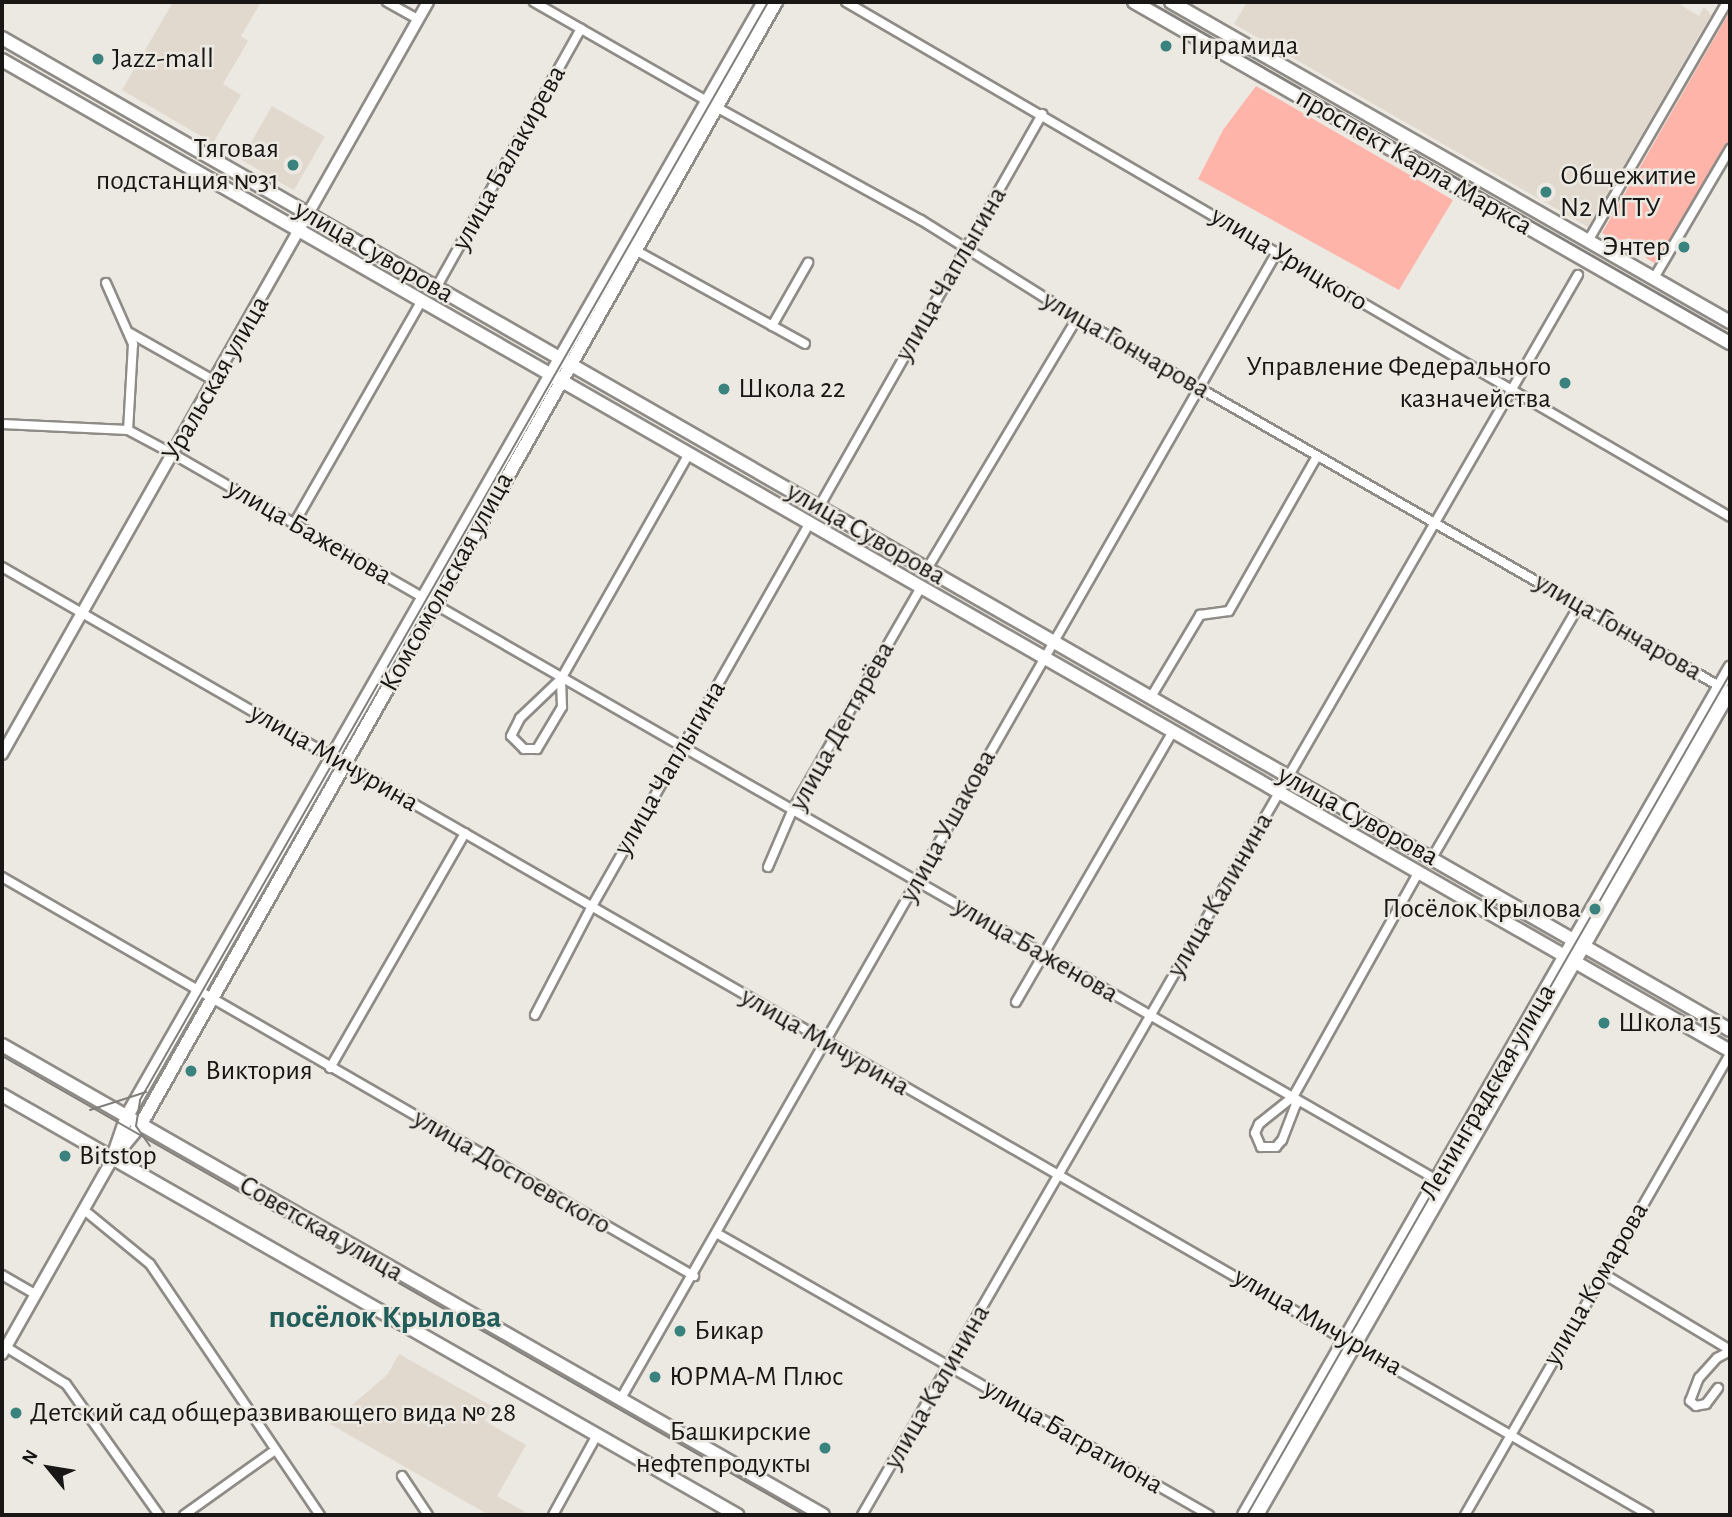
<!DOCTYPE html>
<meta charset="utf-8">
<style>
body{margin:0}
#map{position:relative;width:1732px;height:1517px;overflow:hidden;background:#ece8e2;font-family:"Alegreya Sans",sans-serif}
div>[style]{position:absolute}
.built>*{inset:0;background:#e2d9ce;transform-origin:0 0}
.green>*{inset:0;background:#ffb4aa}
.roads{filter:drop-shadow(2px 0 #8f8b86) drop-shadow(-2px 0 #8f8b86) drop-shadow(0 2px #8f8b86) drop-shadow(0 -2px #8f8b86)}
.minor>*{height:8px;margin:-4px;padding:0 4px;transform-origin:4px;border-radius:4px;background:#fff}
.tertiary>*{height:10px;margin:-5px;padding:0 5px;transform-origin:5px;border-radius:5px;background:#fff}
.secondary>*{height:12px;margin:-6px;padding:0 6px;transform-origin:6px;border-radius:6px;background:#fff}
.primary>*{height:12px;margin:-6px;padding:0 6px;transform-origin:6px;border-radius:6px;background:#fff}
.tram>*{height:2px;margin:-1px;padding:0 1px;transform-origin:1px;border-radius:1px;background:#817f7b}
.dots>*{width:19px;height:19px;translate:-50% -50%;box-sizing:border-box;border:4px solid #ece8e2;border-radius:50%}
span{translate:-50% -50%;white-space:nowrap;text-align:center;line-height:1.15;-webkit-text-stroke:5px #ece8e2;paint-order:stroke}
.poi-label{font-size:28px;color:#181715}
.left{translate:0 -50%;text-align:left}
.right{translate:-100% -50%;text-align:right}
.street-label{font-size:28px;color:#181715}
.quarter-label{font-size:32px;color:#235d5a;font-weight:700}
.frame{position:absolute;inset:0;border:4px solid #181715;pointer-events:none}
.north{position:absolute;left:14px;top:1433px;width:70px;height:70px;-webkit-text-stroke:5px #ece8e2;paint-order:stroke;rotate:300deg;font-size:19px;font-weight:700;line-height:28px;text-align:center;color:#181715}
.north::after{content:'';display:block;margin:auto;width:24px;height:32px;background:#181715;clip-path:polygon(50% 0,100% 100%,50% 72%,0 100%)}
</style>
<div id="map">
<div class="built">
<i style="clip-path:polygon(173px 2px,261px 2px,241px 36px,248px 41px,223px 84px,241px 95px,213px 143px,122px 90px)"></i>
<i style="clip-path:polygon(1247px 2px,1676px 2px,1699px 16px,1704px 7px,1711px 15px,1588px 227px,1234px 24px)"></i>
<i style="left:272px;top:106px;width:61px;height:62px;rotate:30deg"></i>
<i style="clip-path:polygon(399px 1354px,493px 1407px,485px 1421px,526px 1445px,497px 1496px,525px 1512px,523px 1515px,489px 1515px,330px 1424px,388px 1374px)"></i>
</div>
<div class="green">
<i style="clip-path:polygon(1730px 11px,1730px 143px,1659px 266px,1646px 258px,1644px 246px,1629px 238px,1618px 242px,1602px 233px)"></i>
<i style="clip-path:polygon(1256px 86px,1453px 200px,1399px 290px,1198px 179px,1223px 130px)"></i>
</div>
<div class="roads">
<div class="minor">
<i style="left:387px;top:2px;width:35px;rotate:29deg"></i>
<i style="left:534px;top:2px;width:199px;rotate:29.8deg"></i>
<i style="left:846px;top:2px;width:1023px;rotate:30.22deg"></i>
<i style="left:716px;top:107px;width:234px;rotate:28.9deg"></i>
<i style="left:921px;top:220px;width:184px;rotate:32.1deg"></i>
<i style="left:1077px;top:318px;width:740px;rotate:29.82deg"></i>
<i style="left:1588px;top:241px;width:276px;rotate:-59.8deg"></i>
<i style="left:635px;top:250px;width:194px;rotate:28.9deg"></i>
<i style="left:1654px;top:278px;width:150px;rotate:-59.5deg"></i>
<i style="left:106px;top:283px;width:67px;rotate:66.1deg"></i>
<i style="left:133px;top:344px;width:86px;rotate:93.3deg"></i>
<i style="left:436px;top:288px;width:297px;rotate:-60.8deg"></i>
<i style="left:772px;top:326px;width:73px;rotate:-60.3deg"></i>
<i style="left:130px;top:333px;width:98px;rotate:29.5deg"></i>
<i style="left:2px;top:424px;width:126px;rotate:2.7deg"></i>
<i style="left:128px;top:430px;width:51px;rotate:28.1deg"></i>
<i style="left:173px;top:454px;width:1458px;rotate:29.87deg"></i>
<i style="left:819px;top:507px;width:452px;rotate:-60.4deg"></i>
<i style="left:295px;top:522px;width:254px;rotate:-60.2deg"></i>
<i style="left:2px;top:567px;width:1900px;rotate:29.92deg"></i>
<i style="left:927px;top:569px;width:292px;rotate:-59.1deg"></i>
<i style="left:561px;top:679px;width:28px;rotate:88deg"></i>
<i style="left:562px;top:707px;width:49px;rotate:120.8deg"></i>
<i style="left:537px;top:749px;width:13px;rotate:180deg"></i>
<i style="left:524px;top:749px;width:18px;rotate:-135deg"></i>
<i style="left:511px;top:736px;width:20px;rotate:-63deg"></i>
<i style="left:520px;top:718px;width:57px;rotate:-43.6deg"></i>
<i style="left:561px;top:679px;width:259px;rotate:-60.4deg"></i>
<i style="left:1151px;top:697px;width:96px;rotate:-59.1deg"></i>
<i style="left:1200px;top:615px;width:29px;rotate:-8deg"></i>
<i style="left:1229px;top:611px;width:178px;rotate:-60.4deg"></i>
<i style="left:1432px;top:858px;width:294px;rotate:-59.8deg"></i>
<i style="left:768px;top:867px;width:63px;rotate:-66.7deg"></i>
<i style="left:793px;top:809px;width:256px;rotate:-60deg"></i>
<i style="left:2px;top:877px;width:799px;rotate:29.97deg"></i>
<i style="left:1016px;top:1002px;width:313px;rotate:-59.9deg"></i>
<i style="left:535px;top:1015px;width:121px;rotate:-62.4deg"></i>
<i style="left:591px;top:908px;width:443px;rotate:-60.4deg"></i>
<i style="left:330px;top:1068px;width:271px;rotate:-60.1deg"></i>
<i style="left:1293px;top:1097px;width:8px;rotate:67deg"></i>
<i style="left:1296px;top:1104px;width:39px;rotate:111deg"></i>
<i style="left:1282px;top:1140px;width:9px;rotate:131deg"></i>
<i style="left:1276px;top:1147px;width:15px;rotate:180deg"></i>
<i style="left:1261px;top:1147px;width:15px;rotate:-113deg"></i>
<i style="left:1255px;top:1133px;width:10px;rotate:-66deg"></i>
<i style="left:1259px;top:1124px;width:43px;rotate:-38.5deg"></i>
<i style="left:1293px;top:1097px;width:258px;rotate:-60.8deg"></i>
<i style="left:84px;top:1210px;width:85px;rotate:39.3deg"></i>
<i style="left:150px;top:1264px;width:303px;rotate:55.9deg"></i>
<i style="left:718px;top:1234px;width:566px;rotate:29.78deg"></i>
<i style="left:1602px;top:1273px;width:149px;rotate:31deg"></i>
<i style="left:2px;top:1275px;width:38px;rotate:30deg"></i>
<i style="left:6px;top:1347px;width:70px;rotate:31.7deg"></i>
<i style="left:66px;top:1384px;width:161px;rotate:54.6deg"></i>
<i style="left:1718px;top:1388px;width:20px;rotate:127deg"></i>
<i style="left:1706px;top:1404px;width:10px;rotate:169deg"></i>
<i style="left:1696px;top:1406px;width:8px;rotate:-140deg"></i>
<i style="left:1690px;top:1401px;width:25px;rotate:-69deg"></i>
<i style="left:1699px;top:1378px;width:27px;rotate:-48deg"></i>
<i style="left:1717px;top:1358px;width:15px;rotate:-28deg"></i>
<i style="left:620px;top:1400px;width:1323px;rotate:-60.22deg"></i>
<i style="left:402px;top:1476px;width:47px;rotate:56.3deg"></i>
<i style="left:184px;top:1515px;width:112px;rotate:-35.5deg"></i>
<i style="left:553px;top:1515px;width:91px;rotate:-61.2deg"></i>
<i style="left:862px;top:1515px;width:1432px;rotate:-60deg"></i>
<i style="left:1465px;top:1515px;width:532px;rotate:-60.11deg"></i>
</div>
<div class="tertiary">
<i style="left:2px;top:754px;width:864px;rotate:-60.47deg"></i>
<i style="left:2px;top:1354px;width:225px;rotate:-60.5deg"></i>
</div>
<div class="secondary">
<i style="left:1134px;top:2px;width:687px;rotate:29.78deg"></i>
<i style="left:1171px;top:2px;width:644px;rotate:29.79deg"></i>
<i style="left:2px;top:38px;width:1992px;rotate:29.86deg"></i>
<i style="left:2px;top:60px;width:1992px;rotate:29.83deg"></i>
<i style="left:115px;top:1151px;width:37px;rotate:-71deg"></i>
<i style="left:127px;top:1116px;width:1283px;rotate:-60.24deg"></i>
<i style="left:113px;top:1158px;width:44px;rotate:-50.5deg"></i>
<i style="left:141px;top:1124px;width:1289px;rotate:-60.49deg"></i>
<i style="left:1244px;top:1515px;width:977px;rotate:-60.15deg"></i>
<i style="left:1257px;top:1515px;width:950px;rotate:-60.14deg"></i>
</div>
<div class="primary">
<i style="left:2px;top:1045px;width:946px;rotate:29.79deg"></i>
<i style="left:2px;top:1095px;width:847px;rotate:29.74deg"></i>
</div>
</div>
<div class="tram">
<i style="left:1150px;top:2px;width:669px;rotate:29.86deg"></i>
<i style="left:2px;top:1056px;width:924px;rotate:29.78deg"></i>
<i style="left:90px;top:1110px;width:59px;rotate:-17.8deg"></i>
<i style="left:150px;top:1146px;width:24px;rotate:-125deg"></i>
<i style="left:136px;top:1126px;width:26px;rotate:-81deg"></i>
<i style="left:140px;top:1100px;width:1265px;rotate:-60.23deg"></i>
<i style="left:1247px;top:1515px;width:970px;rotate:-60.13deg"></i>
</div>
<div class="dots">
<i style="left:1166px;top:46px;background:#3a827e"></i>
<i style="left:98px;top:59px;background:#3a827e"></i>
<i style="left:293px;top:165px;background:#3a827e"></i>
<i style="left:1546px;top:192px;background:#3a827e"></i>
<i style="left:1684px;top:247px;background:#3a827e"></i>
<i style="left:1565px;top:383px;background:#3a827e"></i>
<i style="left:724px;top:389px;background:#3a827e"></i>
<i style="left:1595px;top:909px;background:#3a827e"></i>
<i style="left:1604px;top:1023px;background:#3a827e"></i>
<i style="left:191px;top:1071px;background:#3a827e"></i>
<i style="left:65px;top:1156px;background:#3a827e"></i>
<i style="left:680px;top:1331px;background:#3a827e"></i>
<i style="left:655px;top:1377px;background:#3a827e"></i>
<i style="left:16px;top:1413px;background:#3a827e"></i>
<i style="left:825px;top:1448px;background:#3a827e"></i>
</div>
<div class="poi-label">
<span class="left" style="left:1180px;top:46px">Пирамида</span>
<span class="left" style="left:112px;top:59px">Jazz-mall</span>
<span class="right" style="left:279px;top:165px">Тяговая<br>подстанция №31</span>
<span class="left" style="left:1560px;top:192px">Общежитие<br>N2 МГТУ</span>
<span class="right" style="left:1670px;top:247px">Энтер</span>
<span class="right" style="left:1551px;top:383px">Управление Федерального<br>казначейства</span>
<span class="left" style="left:738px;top:389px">Школа 22</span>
<span class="right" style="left:1581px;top:909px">Посёлок Крылова</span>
<span class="left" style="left:1618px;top:1023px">Школа 15</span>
<span class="left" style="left:205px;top:1071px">Виктория</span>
<span class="left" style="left:79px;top:1156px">Bitstop</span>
<span class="left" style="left:694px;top:1331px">Бикар</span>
<span class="left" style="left:669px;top:1377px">ЮРМА-М Плюс</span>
<span class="left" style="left:30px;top:1413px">Детский сад общеразвивающего вида № 28</span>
<span class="right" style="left:811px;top:1448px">Башкирские<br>нефтепродукты</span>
</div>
<div class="street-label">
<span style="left:509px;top:158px;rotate:-61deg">улица Балакирева</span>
<span style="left:1414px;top:162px;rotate:30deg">проспект Карла Маркса</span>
<span style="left:374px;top:252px;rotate:30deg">улица Суворова</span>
<span style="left:1289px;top:259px;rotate:31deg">улица Урицкого</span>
<span style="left:951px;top:274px;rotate:-60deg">улица Чаплыгина</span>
<span style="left:1126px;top:345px;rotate:30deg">улица Гончарова</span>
<span style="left:216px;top:379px;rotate:-60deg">Уральская улица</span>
<span style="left:309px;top:532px;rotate:30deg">улица Баженова</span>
<span style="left:866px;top:534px;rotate:30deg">улица Суворова</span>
<span style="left:447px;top:582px;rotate:-61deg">Комсомольская улица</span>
<span style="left:1618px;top:627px;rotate:30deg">улица Гончарова</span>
<span style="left:842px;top:726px;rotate:-61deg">улица Дегтярёва</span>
<span style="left:334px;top:758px;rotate:30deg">улица Мичурина</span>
<span style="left:670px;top:768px;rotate:-60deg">улица Чаплыгина</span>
<span style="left:1358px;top:816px;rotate:29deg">улица Суворова</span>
<span style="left:948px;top:826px;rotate:-61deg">улица Ушакова</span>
<span style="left:1220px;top:895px;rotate:-60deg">улица Калинина</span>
<span style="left:1036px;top:950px;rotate:30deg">улица Баженова</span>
<span style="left:825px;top:1042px;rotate:30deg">улица Мичурина</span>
<span style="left:1488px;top:1092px;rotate:-60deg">Ленинградская улица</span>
<span style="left:512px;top:1172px;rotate:30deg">улица Достоевского</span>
<span style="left:321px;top:1229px;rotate:30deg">Советская улица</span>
<span style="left:1596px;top:1284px;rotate:-60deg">улица Комарова</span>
<span style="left:1318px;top:1322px;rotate:30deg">улица Мичурина</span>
<span style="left:937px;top:1387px;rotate:-60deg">улица Калинина</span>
<span style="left:1073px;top:1437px;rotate:30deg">улица Багратиона</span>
</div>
<div class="quarter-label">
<span style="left:385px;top:1317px">посёлок Крылова</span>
</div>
<div class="frame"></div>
<div class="north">N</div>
</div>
